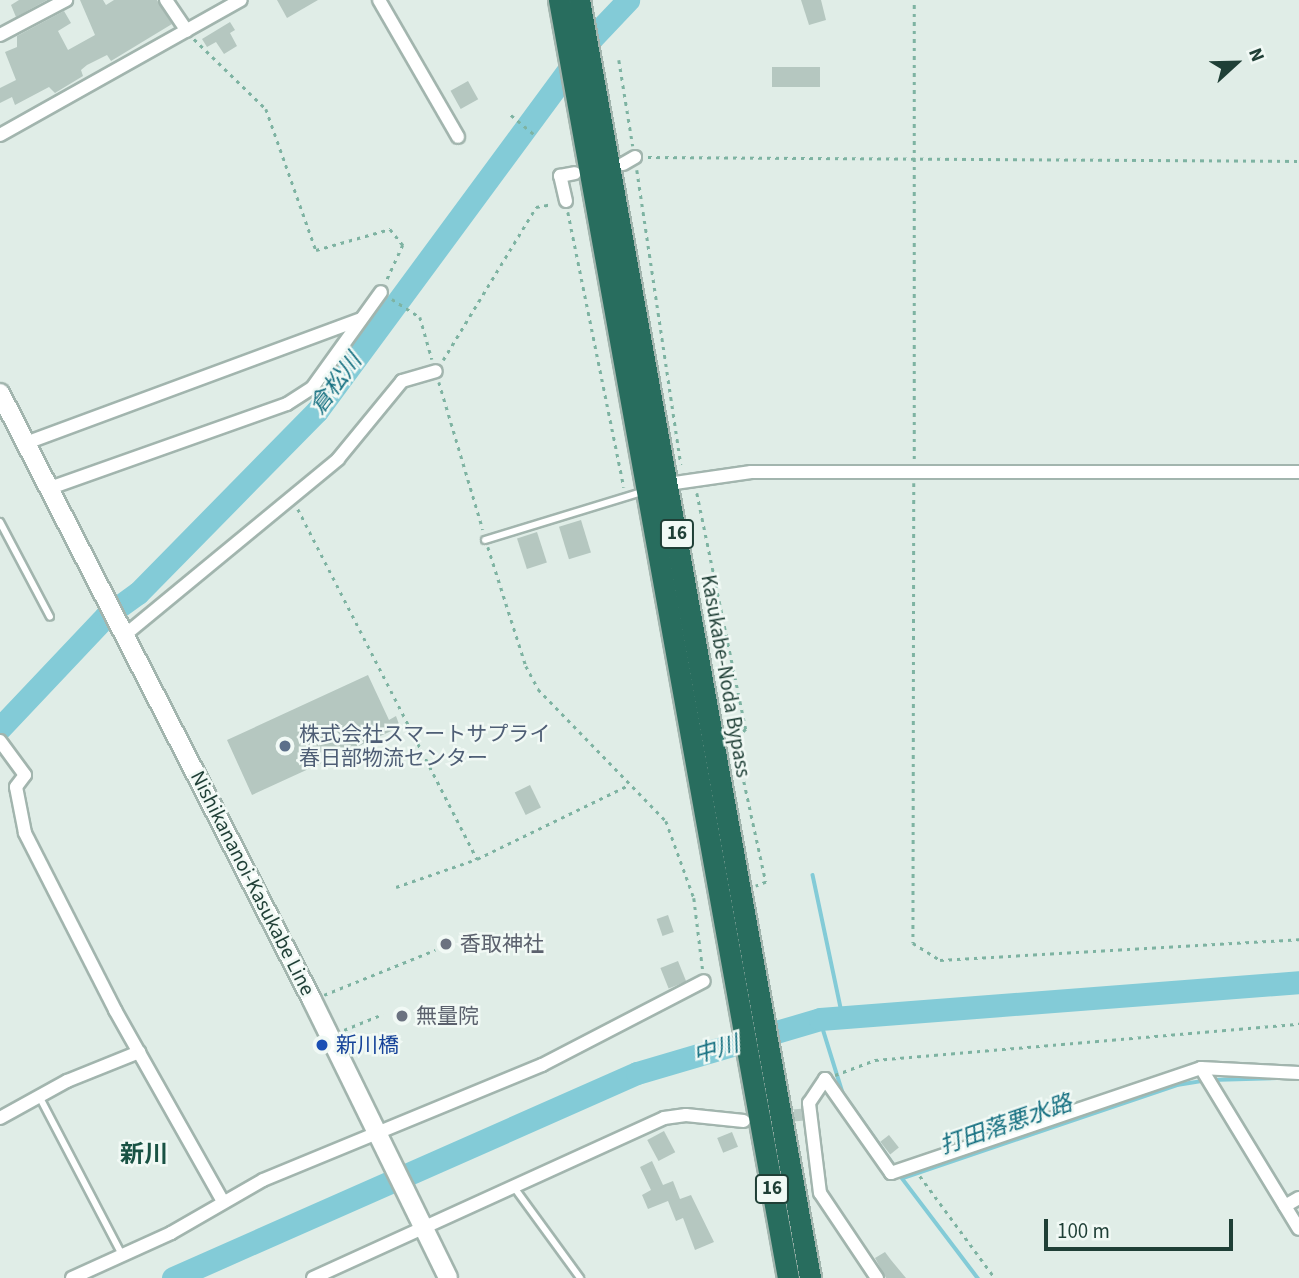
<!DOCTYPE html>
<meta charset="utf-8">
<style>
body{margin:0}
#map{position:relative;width:1299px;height:1278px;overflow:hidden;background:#e0ede7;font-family:"Source Sans 3","Noto Sans JP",sans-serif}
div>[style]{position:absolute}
.stream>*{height:3.5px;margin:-1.75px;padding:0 1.75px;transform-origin:1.75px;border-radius:1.75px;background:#83cbd7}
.river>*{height:23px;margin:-11.5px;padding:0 11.5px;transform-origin:11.5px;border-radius:11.5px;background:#83cbd7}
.building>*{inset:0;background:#b5c7c0;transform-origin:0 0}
.street-tunnel>*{height:12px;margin-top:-6px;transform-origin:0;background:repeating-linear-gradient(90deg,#b9cac4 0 12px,transparent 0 18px)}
.path>*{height:2.5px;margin-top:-1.25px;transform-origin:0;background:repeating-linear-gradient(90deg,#7eb3a2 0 3.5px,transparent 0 8.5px)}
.roads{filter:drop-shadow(2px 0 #a2b5ae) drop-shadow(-2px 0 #a2b5ae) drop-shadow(0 2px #a2b5ae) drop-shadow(0 -2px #a2b5ae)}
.lane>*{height:6px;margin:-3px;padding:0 3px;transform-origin:3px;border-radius:3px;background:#fff}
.street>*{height:12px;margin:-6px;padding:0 6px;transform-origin:6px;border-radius:6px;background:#fff}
.secondary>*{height:18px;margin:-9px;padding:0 9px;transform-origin:9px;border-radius:9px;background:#fff}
.highway>*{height:21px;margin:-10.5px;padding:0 10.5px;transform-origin:10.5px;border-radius:10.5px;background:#286d5e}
.dots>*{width:19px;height:19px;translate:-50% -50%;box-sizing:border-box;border:4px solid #f1f9f5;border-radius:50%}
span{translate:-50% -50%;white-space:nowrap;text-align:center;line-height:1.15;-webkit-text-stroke:5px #f1f9f5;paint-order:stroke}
.shield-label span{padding:2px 5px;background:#f1f9f5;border:2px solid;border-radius:5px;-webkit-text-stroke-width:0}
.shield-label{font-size:19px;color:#1f3f36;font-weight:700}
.street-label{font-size:21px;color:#1f3f36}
.service-label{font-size:21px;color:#4e5e75}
.left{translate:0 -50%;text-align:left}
.worship-label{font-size:21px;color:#5b616d}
.transit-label{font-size:21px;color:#164399}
.water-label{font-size:23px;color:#146f80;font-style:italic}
.quarter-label{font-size:24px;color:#195244;font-weight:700}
.north{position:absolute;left:1201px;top:28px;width:70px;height:70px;-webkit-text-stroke:5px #f1f9f5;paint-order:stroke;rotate:68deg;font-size:19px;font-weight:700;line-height:28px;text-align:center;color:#1f3f36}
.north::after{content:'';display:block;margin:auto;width:24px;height:32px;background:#1f3f36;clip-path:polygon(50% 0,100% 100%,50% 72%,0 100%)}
.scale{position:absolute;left:1044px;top:1219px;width:189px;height:32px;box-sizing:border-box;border:4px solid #1f3f36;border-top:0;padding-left:9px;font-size:21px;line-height:24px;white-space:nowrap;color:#1f3f36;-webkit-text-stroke:5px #f1f9f5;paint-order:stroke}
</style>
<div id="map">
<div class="stream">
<i style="left:813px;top:875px;width:145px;rotate:78.1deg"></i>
<i style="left:820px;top:1019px;width:77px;rotate:72.7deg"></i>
<i style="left:843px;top:1093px;width:92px;rotate:54.8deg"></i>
<i style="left:1211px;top:1080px;width:66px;rotate:-1.7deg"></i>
<i style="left:902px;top:1178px;width:126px;rotate:52.8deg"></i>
<i style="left:903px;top:1178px;width:289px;rotate:-18.7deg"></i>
<i style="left:1177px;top:1085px;width:26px;rotate:-9deg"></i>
</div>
<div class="river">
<i style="left:0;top:728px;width:154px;rotate:-46.6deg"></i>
<i style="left:106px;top:616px;width:39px;rotate:-36deg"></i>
<i style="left:138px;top:593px;width:255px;rotate:-45.5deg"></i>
<i style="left:317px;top:411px;width:462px;rotate:-53.6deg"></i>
<i style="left:591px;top:39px;width:54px;rotate:-46.5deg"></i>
<i style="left:173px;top:1278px;width:507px;rotate:-23.84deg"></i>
<i style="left:637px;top:1073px;width:191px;rotate:-16.4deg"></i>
<i style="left:820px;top:1019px;width:480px;rotate:-4.4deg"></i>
</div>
<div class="building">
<i style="clip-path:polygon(19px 0,47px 0,16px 17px,11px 5px)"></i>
<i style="clip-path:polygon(80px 0,103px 0,106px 5px,114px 0,157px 0,172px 24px,111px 61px,107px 55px,87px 65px,81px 70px,83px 76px,55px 93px,49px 87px,15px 105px,12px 97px,0 103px,0 88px,16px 80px,5px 52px,17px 47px,17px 36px,64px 11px,71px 23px,58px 31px,68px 50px,95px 35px)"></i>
<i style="clip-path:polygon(277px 0,318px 0,287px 18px)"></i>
<i style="clip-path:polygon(801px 0,821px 0,826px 20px,809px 25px)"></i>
<i style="clip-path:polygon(230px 22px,235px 30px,230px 33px,237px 46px,224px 54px,216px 42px,207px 47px,202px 39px)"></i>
<i style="left:772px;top:67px;width:48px;height:20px"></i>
<i style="left:468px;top:81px;width:21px;height:20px;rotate:61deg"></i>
<i style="left:581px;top:520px;width:34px;height:23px;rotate:73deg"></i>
<i style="left:537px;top:532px;width:32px;height:21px;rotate:72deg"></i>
<i style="clip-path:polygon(368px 675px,389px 720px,396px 716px,400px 727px,252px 795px,227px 740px)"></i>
<i style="left:530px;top:785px;width:25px;height:17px;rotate:64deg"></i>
<i style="left:668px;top:915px;width:18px;height:12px;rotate:71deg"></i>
<i style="left:678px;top:961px;width:22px;height:19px;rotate:68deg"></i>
<i style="left:664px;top:1131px;width:24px;height:19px;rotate:62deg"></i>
<i style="left:732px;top:1132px;width:16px;height:16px;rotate:68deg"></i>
<i style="left:889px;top:1135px;width:16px;height:11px;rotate:52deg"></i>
<i style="clip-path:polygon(652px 1161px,663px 1185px,673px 1181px,680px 1199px,691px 1195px,714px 1242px,695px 1250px,683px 1218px,676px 1221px,668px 1201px,648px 1209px,642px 1195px,651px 1190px,640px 1167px)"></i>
<i style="clip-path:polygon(885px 1252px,891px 1260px,906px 1278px,886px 1278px,875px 1258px)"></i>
</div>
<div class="street-tunnel">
<i style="left:776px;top:1117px;width:34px;rotate:-5deg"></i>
</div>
<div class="path">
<i style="left:194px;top:39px;width:100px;rotate:44.2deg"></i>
<i style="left:266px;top:109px;width:150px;rotate:70.5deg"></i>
<i style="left:316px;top:250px;width:77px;rotate:-15.8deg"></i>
<i style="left:390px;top:229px;width:21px;rotate:51deg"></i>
<i style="left:403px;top:245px;width:41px;rotate:114.7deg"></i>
<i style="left:619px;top:60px;width:87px;rotate:80.8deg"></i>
<i style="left:511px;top:115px;width:33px;rotate:40deg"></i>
<i style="left:648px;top:157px;width:651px;rotate:0.35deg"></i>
<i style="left:637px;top:170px;width:298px;rotate:81.5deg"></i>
<i style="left:568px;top:212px;width:281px;rotate:78.5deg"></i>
<i style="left:392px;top:299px;width:33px;rotate:33deg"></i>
<i style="left:420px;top:317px;width:44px;rotate:74.1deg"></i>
<i style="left:443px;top:360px;width:179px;rotate:-58.7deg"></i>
<i style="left:536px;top:207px;width:17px;rotate:-10deg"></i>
<i style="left:439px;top:382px;width:154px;rotate:73.4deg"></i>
<i style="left:914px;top:459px;width:459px;rotate:-90deg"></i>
<i style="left:914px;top:483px;width:460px;rotate:90.1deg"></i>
<i style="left:913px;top:943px;width:32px;rotate:32deg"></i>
<i style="left:940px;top:960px;width:360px;rotate:-3.3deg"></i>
<i style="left:697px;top:493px;width:241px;rotate:78.3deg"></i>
<i style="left:746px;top:729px;width:16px;rotate:135deg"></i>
<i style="left:735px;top:740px;width:145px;rotate:77.7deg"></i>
<i style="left:766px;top:882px;width:11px;rotate:158deg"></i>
<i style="left:298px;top:509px;width:393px;rotate:62.9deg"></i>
<i style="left:488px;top:547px;width:125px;rotate:72.3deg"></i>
<i style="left:526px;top:666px;width:26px;rotate:62deg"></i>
<i style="left:538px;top:689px;width:184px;rotate:45.9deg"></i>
<i style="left:666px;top:821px;width:82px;rotate:70deg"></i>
<i style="left:694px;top:898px;width:74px;rotate:83deg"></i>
<i style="left:396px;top:887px;width:86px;rotate:-19.1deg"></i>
<i style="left:477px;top:859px;width:169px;rotate:-26deg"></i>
<i style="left:324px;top:995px;width:120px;rotate:-22.1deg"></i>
<i style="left:344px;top:1030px;width:42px;rotate:-22.3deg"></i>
<i style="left:835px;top:1075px;width:43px;rotate:-20.6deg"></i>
<i style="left:875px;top:1060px;width:426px;rotate:-4.9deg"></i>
<i style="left:920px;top:1176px;width:127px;rotate:53.7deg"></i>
</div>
<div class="roads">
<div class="lane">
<i style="left:0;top:522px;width:107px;rotate:62.2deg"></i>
<i style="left:485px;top:540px;width:164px;rotate:-17deg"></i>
<i style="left:39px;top:1096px;width:179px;rotate:62.4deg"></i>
<i style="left:513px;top:1186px;width:114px;rotate:53.9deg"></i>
</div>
<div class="street">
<i style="left:166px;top:0;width:37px;rotate:56deg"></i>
<i style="left:379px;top:0;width:158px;rotate:60deg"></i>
<i style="left:0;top:35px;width:75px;rotate:-27.9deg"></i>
<i style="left:0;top:135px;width:276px;rotate:-29.3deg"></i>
<i style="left:623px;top:164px;width:14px;rotate:-30deg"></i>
<i style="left:566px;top:201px;width:26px;rotate:-103deg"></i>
<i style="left:560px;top:176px;width:15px;rotate:-11deg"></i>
<i style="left:26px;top:443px;width:357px;rotate:-20.3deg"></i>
<i style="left:668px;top:484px;width:84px;rotate:-8.2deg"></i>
<i style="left:751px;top:472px;width:548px"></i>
<i style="left:50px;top:488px;width:251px;rotate:-19.5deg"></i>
<i style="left:287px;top:404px;width:30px;rotate:-33deg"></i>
<i style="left:312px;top:388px;width:118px;rotate:-54.3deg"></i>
<i style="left:126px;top:634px;width:275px;rotate:-39.5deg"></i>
<i style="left:338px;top:459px;width:101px;rotate:-50.6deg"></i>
<i style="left:402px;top:381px;width:35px;rotate:-16deg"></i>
<i style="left:0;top:741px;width:42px;rotate:53.7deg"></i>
<i style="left:25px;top:775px;width:15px;rotate:127deg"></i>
<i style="left:16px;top:787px;width:47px;rotate:78.9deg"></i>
<i style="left:25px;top:833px;width:199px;rotate:63deg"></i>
<i style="left:115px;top:1010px;width:218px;rotate:60.6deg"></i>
<i style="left:1201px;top:1068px;width:188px;rotate:58.7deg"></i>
<i style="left:0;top:1118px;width:77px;rotate:-28.9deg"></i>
<i style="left:67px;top:1081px;width:78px;rotate:-21.9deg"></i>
<i style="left:1285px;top:1206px;width:16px;rotate:-30deg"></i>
<i style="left:72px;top:1278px;width:109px;rotate:-24.4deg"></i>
<i style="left:171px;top:1233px;width:106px;rotate:-29.9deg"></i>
<i style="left:263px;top:1180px;width:302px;rotate:-22.4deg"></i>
<i style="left:542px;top:1065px;width:182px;rotate:-27.4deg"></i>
<i style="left:313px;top:1278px;width:386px;rotate:-24.5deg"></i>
<i style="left:664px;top:1118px;width:22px;rotate:-8deg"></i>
<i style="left:686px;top:1115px;width:58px;rotate:5.9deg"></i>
<i style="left:877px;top:1278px;width:102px;rotate:-123.8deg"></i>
<i style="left:820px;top:1193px;width:91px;rotate:-97deg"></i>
<i style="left:809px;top:1103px;width:29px;rotate:-56deg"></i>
<i style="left:825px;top:1079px;width:115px;rotate:54.9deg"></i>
<i style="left:891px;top:1173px;width:327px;rotate:-18.7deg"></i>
<i style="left:1201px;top:1068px;width:98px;rotate:2.9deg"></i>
</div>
<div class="secondary">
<i style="left:0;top:393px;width:682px;rotate:62.8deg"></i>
<i style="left:312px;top:1000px;width:309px;rotate:63.9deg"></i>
</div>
<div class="highway">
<i style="left:559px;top:0;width:1298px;rotate:79.84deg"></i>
<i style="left:579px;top:0;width:1299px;rotate:79.75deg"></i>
</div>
</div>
<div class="dots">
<i style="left:285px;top:746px;background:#5c6f8a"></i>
<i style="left:446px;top:944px;background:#6b7280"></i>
<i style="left:402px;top:1016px;background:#6b7280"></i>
<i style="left:322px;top:1045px;background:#1a4fb4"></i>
</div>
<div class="shield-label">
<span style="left:677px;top:534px">16</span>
<span style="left:772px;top:1189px">16</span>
</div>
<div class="street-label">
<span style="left:726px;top:676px;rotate:80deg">Kasukabe-Noda Bypass</span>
<span style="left:253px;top:883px;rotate:63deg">Nishikananoi-Kasukabe Line</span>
</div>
<div class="service-label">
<span class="left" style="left:299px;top:746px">株式会社スマートサプライ<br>春日部物流センター</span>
</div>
<div class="worship-label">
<span class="left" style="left:460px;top:944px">香取神社</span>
<span class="left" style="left:416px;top:1016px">無量院</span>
</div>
<div class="transit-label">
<span class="left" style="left:336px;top:1045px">新川橋</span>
</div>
<div class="water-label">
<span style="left:336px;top:384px;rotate:-53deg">倉松川</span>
<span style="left:716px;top:1050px;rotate:-16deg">中川</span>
<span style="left:1006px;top:1125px;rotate:-19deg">打田落悪水路</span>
</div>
<div class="quarter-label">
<span style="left:144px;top:1155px">新川</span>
</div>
<div class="north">N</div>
<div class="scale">100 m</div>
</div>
